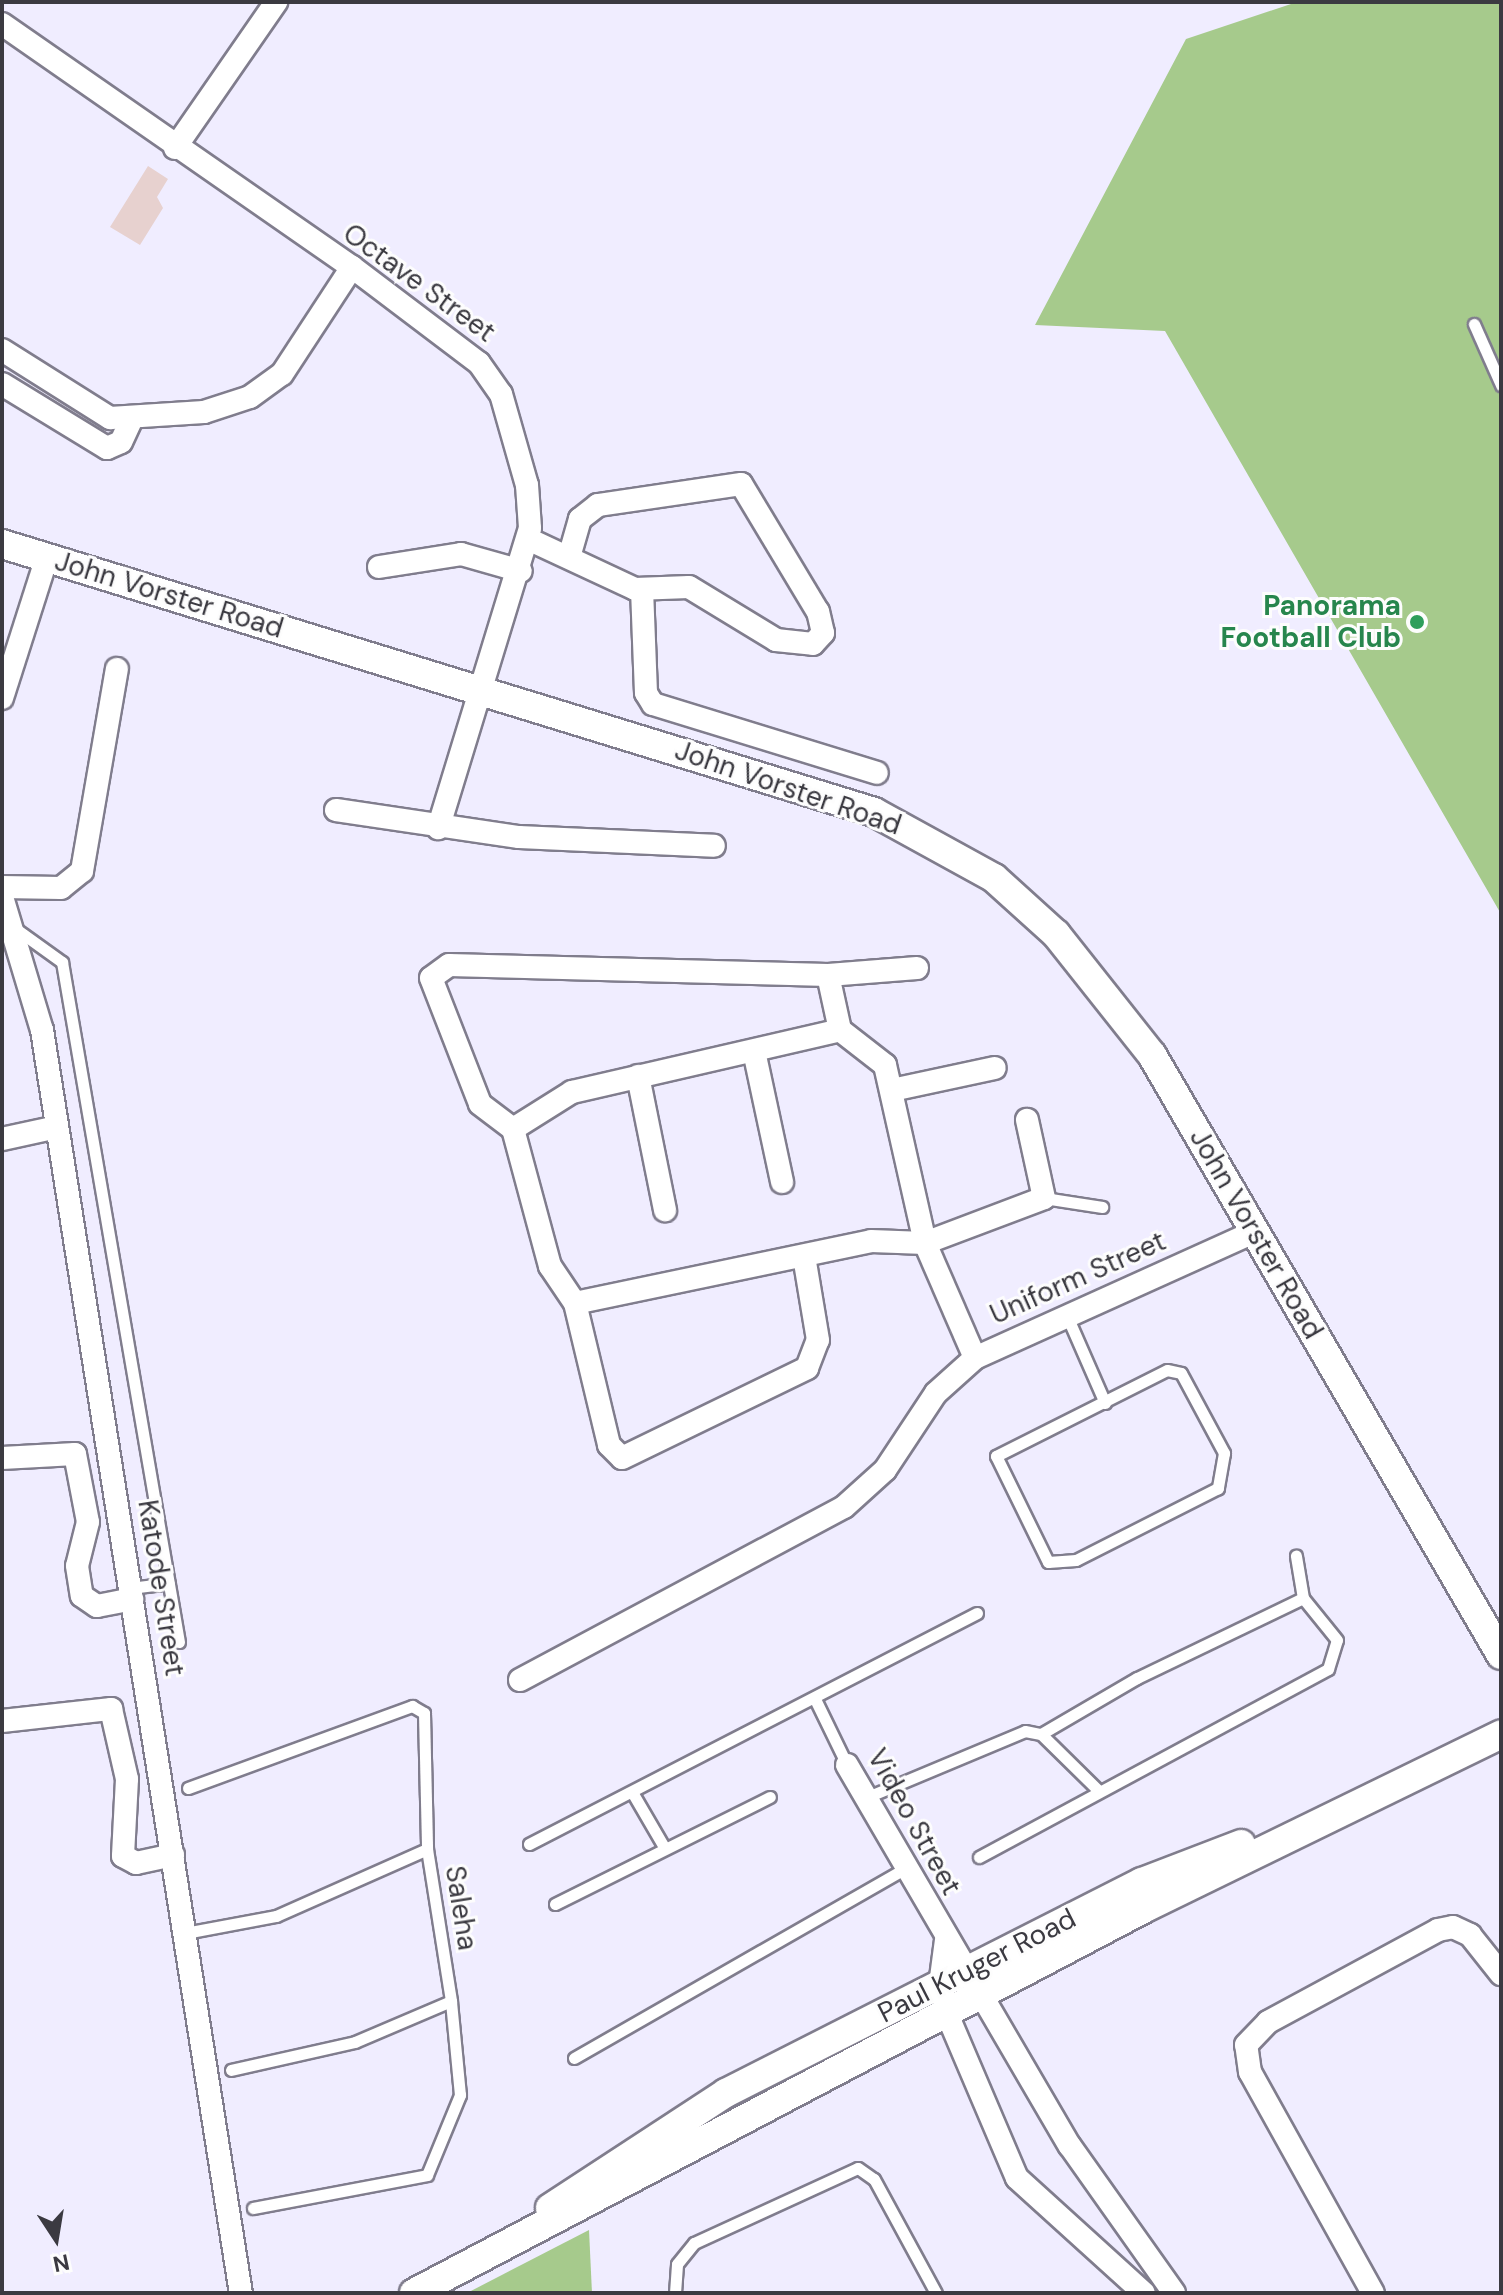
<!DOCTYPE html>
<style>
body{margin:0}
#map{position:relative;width:1503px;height:2295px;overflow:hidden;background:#f0edff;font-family:"DM Sans",sans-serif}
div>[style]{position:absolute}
.green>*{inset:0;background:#a6ca8c}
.building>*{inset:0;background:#e7d1cf}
.roads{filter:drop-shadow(2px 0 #807d8d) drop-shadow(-2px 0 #807d8d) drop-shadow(0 2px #807d8d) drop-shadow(0 -2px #807d8d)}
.service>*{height:11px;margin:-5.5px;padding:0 5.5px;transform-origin:5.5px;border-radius:5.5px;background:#fff}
.minor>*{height:22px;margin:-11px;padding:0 11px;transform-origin:11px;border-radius:11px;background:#fff}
.tertiary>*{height:28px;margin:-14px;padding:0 14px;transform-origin:14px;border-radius:14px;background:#fff}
.dots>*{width:22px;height:22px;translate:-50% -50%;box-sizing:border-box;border:4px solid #fdfdfd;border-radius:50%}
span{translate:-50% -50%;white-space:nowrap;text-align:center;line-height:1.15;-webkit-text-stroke:6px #fdfdfd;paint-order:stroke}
.street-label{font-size:28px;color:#3b3a41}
.leisure-label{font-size:28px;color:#27864d;font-weight:700}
.right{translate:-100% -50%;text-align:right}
.frame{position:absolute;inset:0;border:4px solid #3b3a41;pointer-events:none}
.north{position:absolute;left:16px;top:2199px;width:80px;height:80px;-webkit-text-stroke:6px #fdfdfd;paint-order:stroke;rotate:168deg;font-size:22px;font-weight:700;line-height:32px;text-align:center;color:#3b3a41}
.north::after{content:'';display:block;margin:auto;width:28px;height:36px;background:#3b3a41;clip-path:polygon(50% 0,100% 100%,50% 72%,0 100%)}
</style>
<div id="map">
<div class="green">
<i style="clip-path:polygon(1297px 2px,1501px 2px,1501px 914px,1165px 331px,1035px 325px,1186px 39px)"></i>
<i style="clip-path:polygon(589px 2230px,592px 2293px,467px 2293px)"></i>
</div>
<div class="building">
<i style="clip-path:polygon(148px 166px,168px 179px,157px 197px,163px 208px,140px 245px,110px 227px)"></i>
</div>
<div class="roads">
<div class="service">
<i style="left:1474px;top:324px;width:67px;rotate:66.1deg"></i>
<i style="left:16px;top:929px;width:57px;rotate:35.7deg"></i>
<i style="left:62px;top:962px;width:690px;rotate:80.24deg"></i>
<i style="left:1044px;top:1198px;width:59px;rotate:8.8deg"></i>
<i style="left:1067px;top:1316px;width:95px;rotate:66.4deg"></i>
<i style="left:1167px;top:1370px;width:14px;rotate:12deg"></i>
<i style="left:1181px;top:1373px;width:91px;rotate:61.7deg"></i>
<i style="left:1224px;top:1453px;width:36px;rotate:100deg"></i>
<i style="left:1218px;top:1488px;width:159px;rotate:153.1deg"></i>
<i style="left:1076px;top:1560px;width:28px;rotate:176deg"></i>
<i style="left:1048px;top:1562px;width:118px;rotate:-116.1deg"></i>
<i style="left:996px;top:1456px;width:191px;rotate:-26.7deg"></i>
<i style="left:130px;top:1588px;width:39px;rotate:-7deg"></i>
<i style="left:815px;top:1699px;width:73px;rotate:64.1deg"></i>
<i style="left:1041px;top:1734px;width:111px;rotate:-30.3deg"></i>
<i style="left:1137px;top:1678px;width:184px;rotate:-25.7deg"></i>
<i style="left:188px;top:1788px;width:239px;rotate:-20.1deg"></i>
<i style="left:412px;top:1706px;width:14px;rotate:30deg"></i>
<i style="left:424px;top:1713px;width:136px;rotate:88.7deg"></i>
<i style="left:632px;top:1792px;width:64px;rotate:59.8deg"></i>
<i style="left:865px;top:1798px;width:173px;rotate:-22.7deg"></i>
<i style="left:1025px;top:1731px;width:16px;rotate:11deg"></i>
<i style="left:1041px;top:1734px;width:80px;rotate:44.5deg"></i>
<i style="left:529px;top:1844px;width:504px;rotate:-27.28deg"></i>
<i style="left:979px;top:1857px;width:396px;rotate:-28.3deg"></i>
<i style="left:1328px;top:1669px;width:30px;rotate:-73deg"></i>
<i style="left:1337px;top:1640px;width:54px;rotate:-129deg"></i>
<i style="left:1303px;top:1598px;width:43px;rotate:-99.5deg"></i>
<i style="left:555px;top:1904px;width:240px;rotate:-26.5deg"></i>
<i style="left:185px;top:1933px;width:93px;rotate:-10.6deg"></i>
<i style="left:276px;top:1916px;width:165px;rotate:-23.9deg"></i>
<i style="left:427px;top:1849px;width:154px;rotate:81deg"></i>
<i style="left:451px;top:2001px;width:104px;rotate:156.9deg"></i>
<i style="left:355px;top:2042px;width:127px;rotate:167.3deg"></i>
<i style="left:574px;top:2058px;width:380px;rotate:-29.8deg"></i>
<i style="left:253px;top:2208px;width:177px;rotate:-10.7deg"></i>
<i style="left:427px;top:2175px;width:87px;rotate:-67.6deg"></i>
<i style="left:460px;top:2095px;width:94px;rotate:-95.5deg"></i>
<i style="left:675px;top:2293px;width:29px;rotate:-86deg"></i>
<i style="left:677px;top:2264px;width:27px;rotate:-51deg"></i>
<i style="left:694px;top:2243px;width:180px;rotate:-24.6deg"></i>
<i style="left:858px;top:2168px;width:19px;rotate:35deg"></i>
<i style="left:874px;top:2179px;width:130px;rotate:61.5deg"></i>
</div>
<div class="minor">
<i style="left:2px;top:24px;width:426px;rotate:34.8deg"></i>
<i style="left:352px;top:267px;width:159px;rotate:37.1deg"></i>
<i style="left:479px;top:363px;width:38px;rotate:55deg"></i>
<i style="left:501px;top:394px;width:95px;rotate:74.1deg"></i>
<i style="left:527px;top:485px;width:43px;rotate:86deg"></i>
<i style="left:530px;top:528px;width:314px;rotate:107deg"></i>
<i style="left:175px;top:148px;width:178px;rotate:-55.3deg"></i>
<i style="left:2px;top:350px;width:128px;rotate:32.2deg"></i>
<i style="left:110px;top:418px;width:94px;rotate:-3.7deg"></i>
<i style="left:204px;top:412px;width:48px;rotate:-18.1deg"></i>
<i style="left:250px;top:397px;width:39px;rotate:-36deg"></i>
<i style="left:282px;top:374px;width:128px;rotate:-56.8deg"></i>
<i style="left:2px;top:384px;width:123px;rotate:31.4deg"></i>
<i style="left:107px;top:448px;width:15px;rotate:-23deg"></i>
<i style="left:121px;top:442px;width:23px;rotate:-65deg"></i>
<i style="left:528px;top:539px;width:118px;rotate:25deg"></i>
<i style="left:635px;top:589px;width:54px;rotate:-2.1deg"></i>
<i style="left:689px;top:587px;width:102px;rotate:31.3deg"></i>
<i style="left:776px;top:640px;width:37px;rotate:6deg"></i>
<i style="left:813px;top:644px;width:15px;rotate:-48deg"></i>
<i style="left:823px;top:633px;width:22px;rotate:-103deg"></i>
<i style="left:818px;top:612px;width:149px;rotate:-121deg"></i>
<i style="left:741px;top:484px;width:145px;rotate:171.6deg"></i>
<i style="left:598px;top:505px;width:23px;rotate:142deg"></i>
<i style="left:580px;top:519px;width:37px;rotate:106deg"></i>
<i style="left:379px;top:567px;width:83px;rotate:-9deg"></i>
<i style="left:461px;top:554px;width:62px;rotate:15.8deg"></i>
<i style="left:642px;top:589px;width:104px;rotate:87.8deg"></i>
<i style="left:646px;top:693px;width:13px;rotate:58deg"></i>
<i style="left:653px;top:704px;width:234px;rotate:17.1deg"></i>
<i style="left:2px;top:698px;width:148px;rotate:-72.3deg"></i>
<i style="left:336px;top:810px;width:185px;rotate:8.4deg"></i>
<i style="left:519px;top:837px;width:195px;rotate:2.6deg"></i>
<i style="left:2px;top:887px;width:59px;rotate:1deg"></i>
<i style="left:61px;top:888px;width:27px;rotate:-39deg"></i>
<i style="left:82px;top:871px;width:205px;rotate:-80.2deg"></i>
<i style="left:2px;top:897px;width:139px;rotate:73.3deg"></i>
<i style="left:42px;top:1030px;width:1279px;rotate:81.05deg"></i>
<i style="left:917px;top:968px;width:89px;rotate:175.5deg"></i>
<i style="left:828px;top:975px;width:379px;rotate:-178.5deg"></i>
<i style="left:449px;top:965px;width:22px;rotate:144deg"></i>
<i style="left:431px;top:978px;width:135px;rotate:68.7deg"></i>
<i style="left:480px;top:1104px;width:41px;rotate:37.1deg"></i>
<i style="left:513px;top:1129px;width:142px;rotate:74.9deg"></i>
<i style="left:550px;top:1266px;width:45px;rotate:56deg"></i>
<i style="left:575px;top:1303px;width:302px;rotate:-11.8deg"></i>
<i style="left:871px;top:1241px;width:54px;rotate:2.1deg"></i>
<i style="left:925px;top:1243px;width:127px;rotate:-20.7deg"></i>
<i style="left:1044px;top:1198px;width:80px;rotate:-102.3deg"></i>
<i style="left:828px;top:975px;width:56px;rotate:77.7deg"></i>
<i style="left:840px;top:1030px;width:57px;rotate:37.9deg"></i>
<i style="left:885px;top:1065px;width:182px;rotate:77.3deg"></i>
<i style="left:925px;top:1243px;width:125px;rotate:66.5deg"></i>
<i style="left:754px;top:1051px;width:134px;rotate:77.9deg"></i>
<i style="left:638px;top:1076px;width:137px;rotate:78.6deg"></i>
<i style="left:892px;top:1090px;width:105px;rotate:-12.1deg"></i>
<i style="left:513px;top:1129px;width:70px;rotate:-32.1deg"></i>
<i style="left:572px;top:1092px;width:275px;rotate:-13deg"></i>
<i style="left:2px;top:1139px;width:56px;rotate:-12.3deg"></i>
<i style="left:575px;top:1303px;width:146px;rotate:76.5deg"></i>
<i style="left:609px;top:1445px;width:18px;rotate:45deg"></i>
<i style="left:622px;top:1458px;width:206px;rotate:-25.9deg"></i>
<i style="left:807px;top:1368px;width:30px;rotate:-69deg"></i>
<i style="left:818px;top:1340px;width:85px;rotate:-99.5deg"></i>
<i style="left:2px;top:1458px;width:73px;rotate:-3.1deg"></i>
<i style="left:75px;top:1454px;width:69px;rotate:79.2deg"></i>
<i style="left:88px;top:1522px;width:45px;rotate:104deg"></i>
<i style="left:77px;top:1566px;width:30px;rotate:81deg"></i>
<i style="left:82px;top:1596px;width:18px;rotate:34deg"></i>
<i style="left:97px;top:1606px;width:36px;rotate:-11deg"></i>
<i style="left:520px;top:1680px;width:367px;rotate:-28.1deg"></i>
<i style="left:844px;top:1507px;width:55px;rotate:-42.1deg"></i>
<i style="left:885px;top:1470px;width:92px;rotate:-56.5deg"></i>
<i style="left:936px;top:1393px;width:52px;rotate:-41.9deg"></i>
<i style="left:975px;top:1358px;width:306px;rotate:-24.3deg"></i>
<i style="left:2px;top:1721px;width:110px;rotate:-6.3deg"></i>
<i style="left:111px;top:1709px;width:72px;rotate:77.1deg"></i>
<i style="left:127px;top:1779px;width:77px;rotate:93deg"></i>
<i style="left:123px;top:1856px;width:15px;rotate:28deg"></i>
<i style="left:136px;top:1863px;width:38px;rotate:-12deg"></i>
<i style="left:847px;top:1765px;width:441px;rotate:59.7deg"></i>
<i style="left:1070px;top:2146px;width:180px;rotate:54.7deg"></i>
<i style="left:946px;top:1940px;width:45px;rotate:97.6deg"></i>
<i style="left:940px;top:1985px;width:30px;rotate:76deg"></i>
<i style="left:947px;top:2014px;width:178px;rotate:66.9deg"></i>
<i style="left:1017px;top:2178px;width:171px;rotate:42.2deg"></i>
<i style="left:1373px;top:2293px;width:253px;rotate:-119.1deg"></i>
<i style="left:1250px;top:2072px;width:27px;rotate:-98deg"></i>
<i style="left:1246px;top:2045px;width:32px;rotate:-46deg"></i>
<i style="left:1268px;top:2022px;width:193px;rotate:-28.4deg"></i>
<i style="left:1438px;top:1930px;width:15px;rotate:-11deg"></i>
<i style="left:1453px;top:1927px;width:19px;rotate:25deg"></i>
<i style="left:1470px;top:1935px;width:50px;rotate:51.5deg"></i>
</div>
<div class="tertiary">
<i style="left:2px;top:544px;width:912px;rotate:17.08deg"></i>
<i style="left:874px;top:812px;width:137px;rotate:28.8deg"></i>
<i style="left:994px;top:878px;width:84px;rotate:42.1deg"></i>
<i style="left:1056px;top:934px;width:154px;rotate:51.6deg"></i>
<i style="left:1152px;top:1055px;width:694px;rotate:59.81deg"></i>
<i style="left:550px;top:2208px;width:210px;rotate:-33.2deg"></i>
<i style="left:726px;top:2093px;width:466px;rotate:-26.9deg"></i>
<i style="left:1142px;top:1882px;width:106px;rotate:-21deg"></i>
<i style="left:414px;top:2293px;width:826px;rotate:-27.77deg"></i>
<i style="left:1145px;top:1908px;width:396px;rotate:-26deg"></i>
</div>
</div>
<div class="dots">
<i style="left:1417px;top:622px;background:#2e9e5b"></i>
</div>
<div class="street-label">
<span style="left:419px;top:283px;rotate:36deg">Octave Street</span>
<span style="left:169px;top:595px;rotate:17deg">John Vorster Road</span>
<span style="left:788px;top:788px;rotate:19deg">John Vorster Road</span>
<span style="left:1256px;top:1234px;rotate:60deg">John Vorster Road</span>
<span style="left:1078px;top:1278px;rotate:-24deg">Uniform Street</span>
<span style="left:161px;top:1588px;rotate:81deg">Katode Street</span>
<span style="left:914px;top:1822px;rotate:61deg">Video Street</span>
<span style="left:461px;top:1908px;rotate:81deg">Saleha</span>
<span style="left:977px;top:1966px;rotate:-27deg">Paul Kruger Road</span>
</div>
<div class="leisure-label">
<span class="right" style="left:1401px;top:622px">Panorama<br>Football Club</span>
</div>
<div class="frame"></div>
<div class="north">N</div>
</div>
